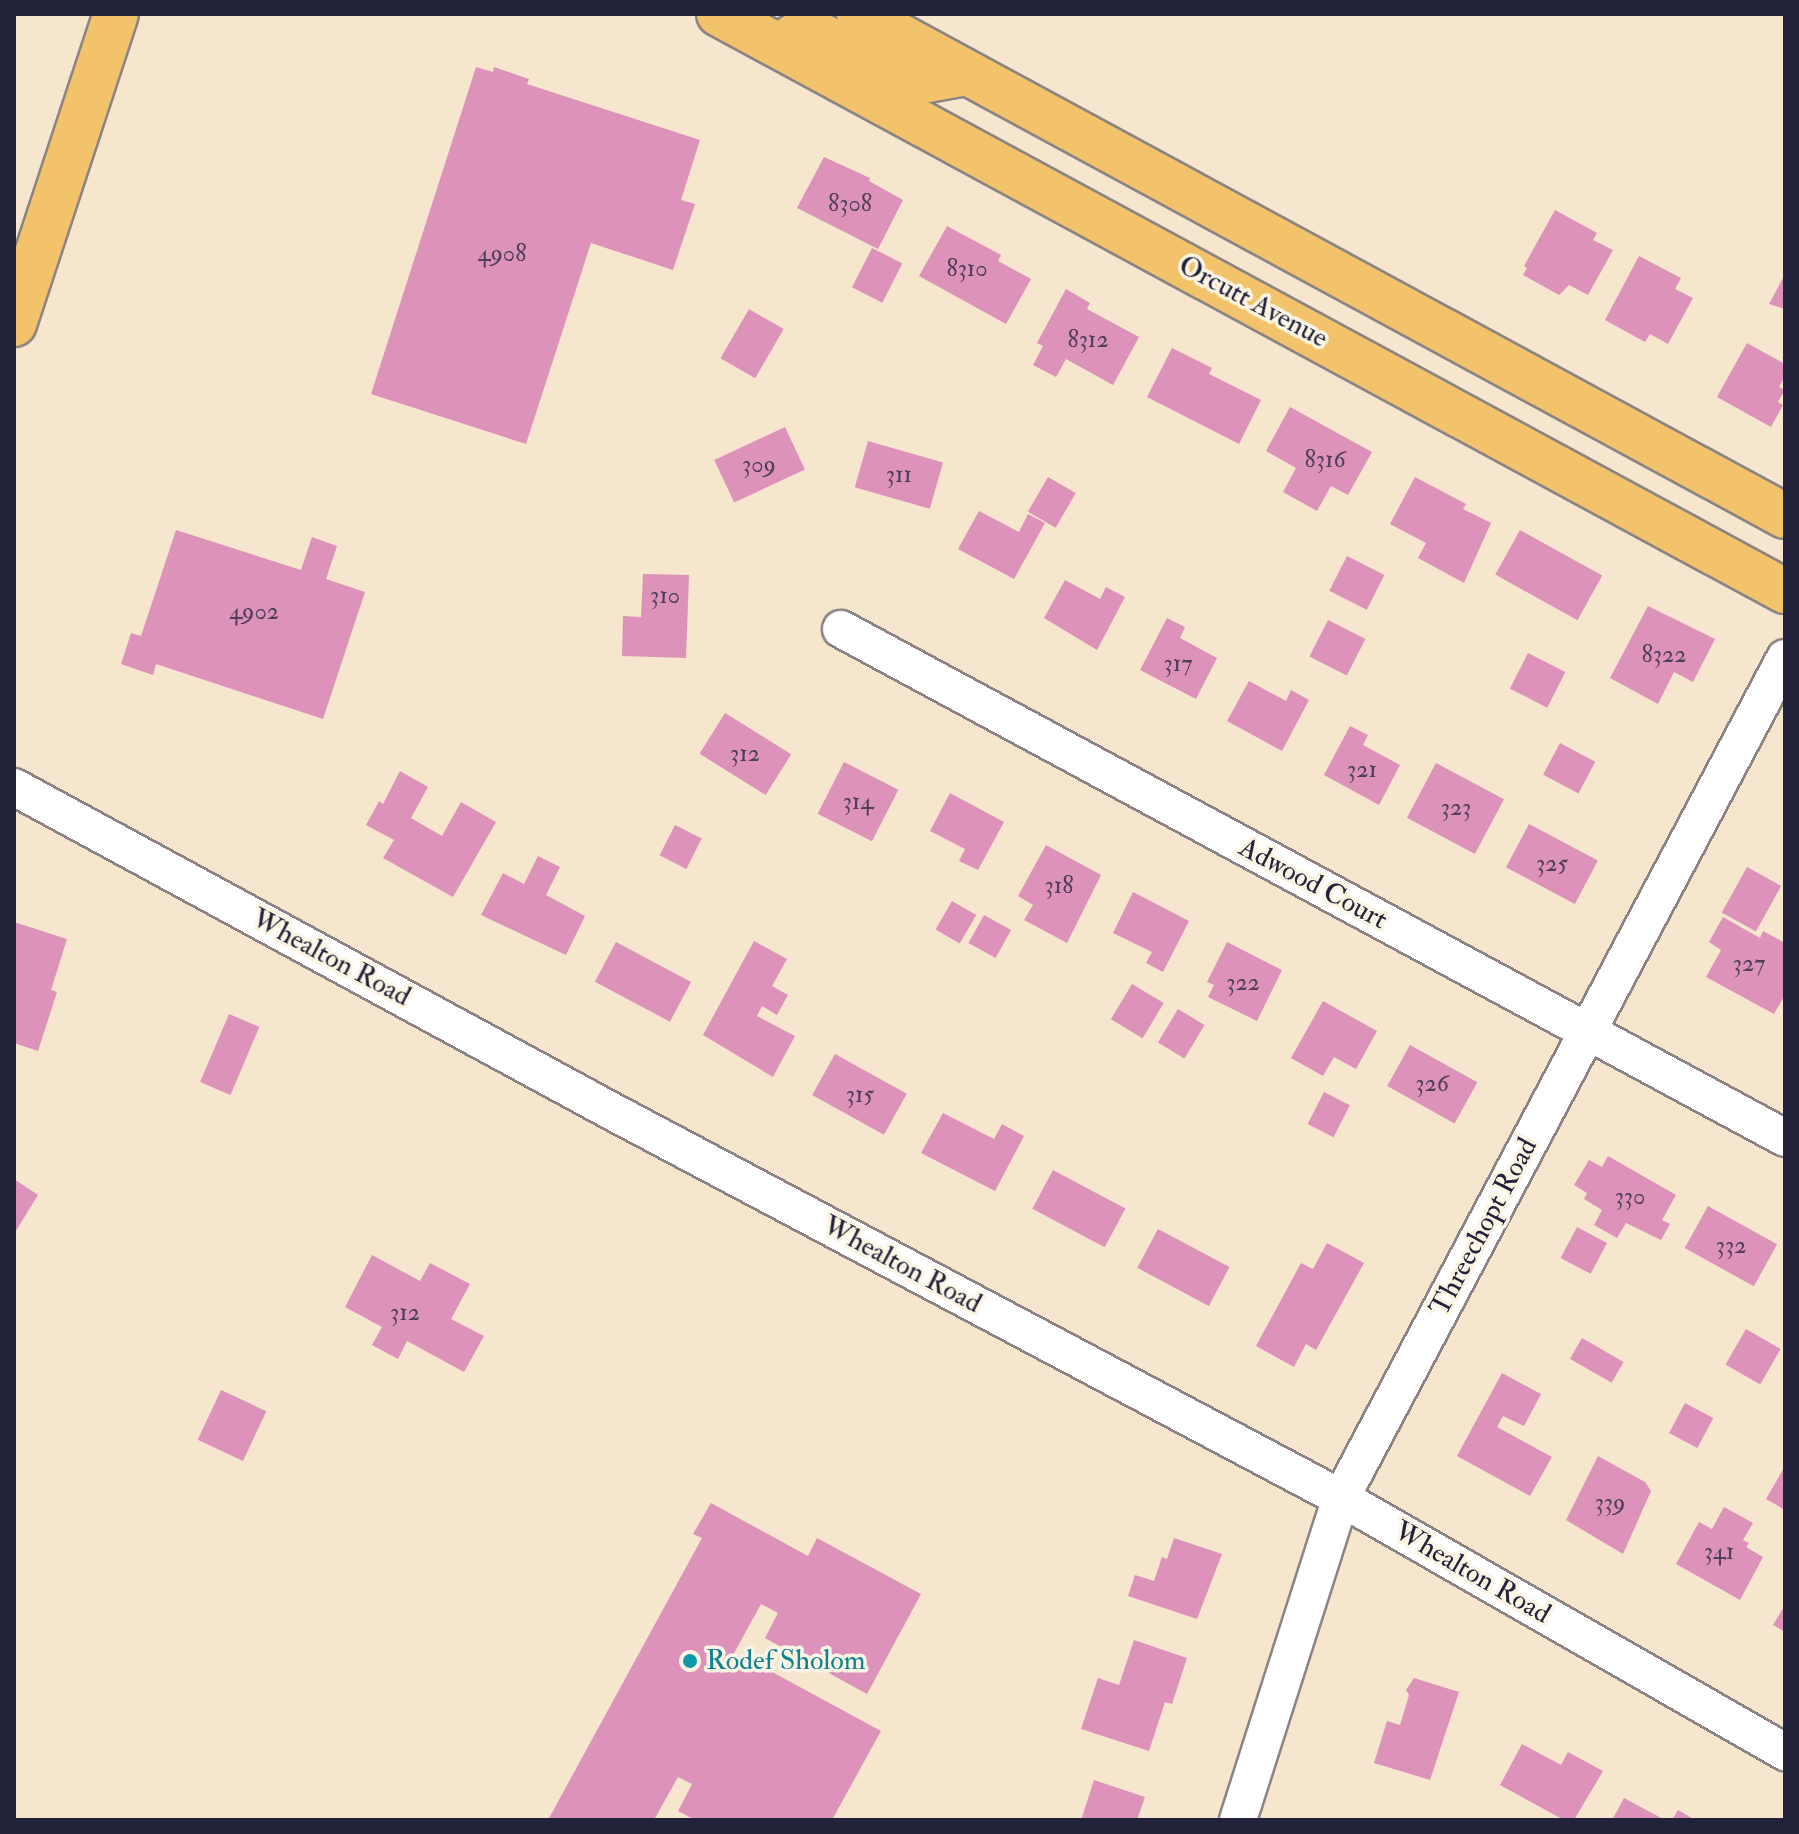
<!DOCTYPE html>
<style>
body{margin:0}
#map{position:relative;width:1799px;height:1834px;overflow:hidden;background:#f6e6ce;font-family:"IM FELL Double Pica",serif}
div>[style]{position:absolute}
.building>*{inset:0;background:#dd93b9;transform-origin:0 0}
.roads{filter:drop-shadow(2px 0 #8c8484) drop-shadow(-2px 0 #8c8484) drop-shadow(0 2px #8c8484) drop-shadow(0 -2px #8c8484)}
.minor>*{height:36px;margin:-18px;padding:0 18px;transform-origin:18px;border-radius:18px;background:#fff}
.major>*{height:44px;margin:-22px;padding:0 22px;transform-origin:22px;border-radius:22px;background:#f2c36a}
.highway>*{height:44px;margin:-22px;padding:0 22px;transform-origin:22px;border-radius:22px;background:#f2c36a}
.dots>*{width:22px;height:22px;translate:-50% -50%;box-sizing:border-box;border:4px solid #fcf5e5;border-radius:50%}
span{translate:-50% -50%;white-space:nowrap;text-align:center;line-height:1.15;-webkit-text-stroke:7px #fcf5e5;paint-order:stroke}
.number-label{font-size:24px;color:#513e5a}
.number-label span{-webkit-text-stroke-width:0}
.street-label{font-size:28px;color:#22223b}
.culture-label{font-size:28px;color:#0d838f}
.left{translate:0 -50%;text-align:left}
.frame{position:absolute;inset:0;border:16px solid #22223b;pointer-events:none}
</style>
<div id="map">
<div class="building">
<i style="clip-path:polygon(476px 67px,493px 72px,494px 67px,529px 79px,527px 84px,700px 140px,681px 200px,695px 204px,673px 270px,591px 243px,526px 444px,371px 394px)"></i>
<i style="clip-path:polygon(824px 157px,870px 178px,869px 181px,903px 200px,878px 249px,797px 208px)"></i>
<i style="clip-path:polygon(1555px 210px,1597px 233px,1593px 240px,1613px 250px,1588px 295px,1569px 285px,1559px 295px,1523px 275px,1527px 268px,1524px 266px)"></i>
<i style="clip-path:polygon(947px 226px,1001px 255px,998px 261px,1031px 279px,1006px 324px,919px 276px)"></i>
<i style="left:872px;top:248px;width:34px;height:44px;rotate:27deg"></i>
<i style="clip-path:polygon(1639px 256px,1681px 278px,1675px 289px,1693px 298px,1668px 344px,1650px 334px,1645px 342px,1605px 320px)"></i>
<i style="clip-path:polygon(1785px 274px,1785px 309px,1769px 304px)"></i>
<i style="clip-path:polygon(1066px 289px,1090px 303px,1087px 309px,1139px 337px,1113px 385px,1066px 359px,1056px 377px,1033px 365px,1043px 346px,1037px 343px)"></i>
<i style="left:749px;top:309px;width:40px;height:57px;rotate:30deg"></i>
<i style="clip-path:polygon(1747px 343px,1785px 364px,1785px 376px,1779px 387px,1785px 390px,1778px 402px,1783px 405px,1771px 427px,1717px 397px)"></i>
<i style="clip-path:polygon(1172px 348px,1212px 368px,1209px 374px,1261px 400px,1239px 444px,1147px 397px)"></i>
<i style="clip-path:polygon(1290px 407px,1372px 452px,1348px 495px,1331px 486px,1317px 511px,1283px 492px,1296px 468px,1266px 451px)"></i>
<i style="left:785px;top:427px;width:47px;height:78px;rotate:65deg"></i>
<i style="left:868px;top:441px;width:78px;height:48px;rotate:16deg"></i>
<i style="left:1048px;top:477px;width:32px;height:40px;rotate:30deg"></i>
<i style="clip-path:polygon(1415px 477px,1466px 504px,1463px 509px,1491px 523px,1464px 583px,1418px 558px,1426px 543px,1390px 524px)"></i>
<i style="clip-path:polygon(979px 511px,1019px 532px,1028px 514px,1045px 523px,1014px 579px,958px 549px)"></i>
<i style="clip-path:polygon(176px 530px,301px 570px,312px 537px,337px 546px,326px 579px,365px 592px,323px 719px,156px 664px,153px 675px,121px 664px,131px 633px,141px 636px)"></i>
<i style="left:1520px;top:530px;width:94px;height:51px;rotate:29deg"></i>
<i style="left:1347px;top:556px;width:42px;height:39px;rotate:27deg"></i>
<i style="clip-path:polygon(643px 574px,689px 575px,686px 658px,622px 656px,623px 616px,641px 617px)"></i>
<i style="clip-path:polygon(1065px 580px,1100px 599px,1106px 587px,1125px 597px,1097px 650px,1044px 618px)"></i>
<i style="clip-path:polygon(1648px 606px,1715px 639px,1693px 682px,1674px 672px,1658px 704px,1610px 678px)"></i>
<i style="clip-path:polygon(1167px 618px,1185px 627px,1180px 638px,1217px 658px,1196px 699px,1140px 670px)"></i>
<i style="left:1328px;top:620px;width:42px;height:41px;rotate:27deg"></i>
<i style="left:1528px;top:653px;width:42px;height:40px;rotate:27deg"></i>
<i style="clip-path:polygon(1249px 681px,1286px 701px,1291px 690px,1309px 700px,1282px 751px,1227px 721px)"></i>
<i style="left:725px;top:713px;width:78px;height:48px;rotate:32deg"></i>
<i style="clip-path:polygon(1350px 726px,1368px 735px,1363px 745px,1400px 765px,1379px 805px,1324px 775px)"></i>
<i style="left:1560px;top:743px;width:40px;height:36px;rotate:28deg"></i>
<i style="left:844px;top:762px;width:61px;height:58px;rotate:27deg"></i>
<i style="left:1436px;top:763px;width:77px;height:62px;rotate:28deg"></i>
<i style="clip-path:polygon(400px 771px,428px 787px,411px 818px,442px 836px,461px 802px,496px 822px,453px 897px,383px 858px,394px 840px,366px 825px,379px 801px,383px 804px)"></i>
<i style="clip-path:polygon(950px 793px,1004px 822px,978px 870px,959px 861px,965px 849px,930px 831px)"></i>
<i style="left:1529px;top:824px;width:78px;height:49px;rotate:28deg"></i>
<i style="left:675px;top:825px;width:30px;height:34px;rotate:27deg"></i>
<i style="clip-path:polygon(1046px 845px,1101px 875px,1067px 943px,1024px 920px,1033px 905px,1018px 896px)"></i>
<i style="clip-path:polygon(538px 856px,560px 867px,546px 895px,585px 916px,566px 955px,481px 915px,503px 873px,524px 884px)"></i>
<i style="left:1747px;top:867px;width:39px;height:52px;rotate:29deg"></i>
<i style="clip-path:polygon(1133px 892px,1189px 921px,1163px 972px,1146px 963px,1152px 952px,1113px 933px)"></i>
<i style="left:952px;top:901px;width:28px;height:33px;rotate:30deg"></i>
<i style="left:984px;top:915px;width:31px;height:32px;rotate:29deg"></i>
<i style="clip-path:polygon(1723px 917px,1760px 938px,1763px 931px,1785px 943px,1785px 995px,1774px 1014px,1706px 977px,1721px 950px,1709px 942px)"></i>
<i style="clip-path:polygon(14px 922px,67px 939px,51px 990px,57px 992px,38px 1051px,14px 1043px)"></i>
<i style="clip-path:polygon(754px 941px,787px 959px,772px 986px,788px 995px,777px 1015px,762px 1006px,757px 1016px,795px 1036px,773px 1077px,703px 1035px)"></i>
<i style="left:616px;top:942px;width:85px;height:45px;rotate:28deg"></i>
<i style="clip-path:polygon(1227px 942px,1282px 970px,1257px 1021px,1208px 997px,1214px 985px,1207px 982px)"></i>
<i style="left:1132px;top:984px;width:37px;height:41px;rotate:31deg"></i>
<i style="clip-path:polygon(1323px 1001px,1377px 1031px,1356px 1069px,1334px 1057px,1323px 1076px,1291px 1058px)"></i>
<i style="left:1178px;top:1009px;width:31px;height:39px;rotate:31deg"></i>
<i style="left:229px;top:1014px;width:33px;height:74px;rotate:23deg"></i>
<i style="left:1410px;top:1045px;width:77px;height:47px;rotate:29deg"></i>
<i style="left:835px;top:1054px;width:82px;height:47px;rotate:29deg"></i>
<i style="left:1324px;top:1092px;width:29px;height:36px;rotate:27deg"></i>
<i style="clip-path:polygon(943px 1113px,994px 1139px,1002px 1124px,1024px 1136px,995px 1191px,921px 1153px)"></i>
<i style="clip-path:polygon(1608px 1156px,1676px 1195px,1662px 1220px,1670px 1224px,1661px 1240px,1626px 1223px,1617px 1238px,1594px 1225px,1602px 1210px,1584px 1199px,1587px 1193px,1574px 1185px,1589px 1160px,1602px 1167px)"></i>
<i style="left:1053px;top:1170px;width:82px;height:44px;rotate:28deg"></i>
<i style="clip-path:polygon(14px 1179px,38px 1195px,14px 1234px)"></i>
<i style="left:1708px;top:1206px;width:79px;height:48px;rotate:29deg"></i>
<i style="left:1577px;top:1227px;width:34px;height:35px;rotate:28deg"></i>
<i style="left:1158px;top:1229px;width:81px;height:44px;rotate:28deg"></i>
<i style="clip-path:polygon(1327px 1243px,1364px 1263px,1316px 1350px,1306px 1344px,1294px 1367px,1256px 1346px,1301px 1263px,1313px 1269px)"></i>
<i style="clip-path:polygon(372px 1255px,420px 1281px,430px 1263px,470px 1284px,451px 1319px,484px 1336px,464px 1372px,407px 1341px,398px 1359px,372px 1345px,382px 1327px,345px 1307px)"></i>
<i style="left:1746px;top:1329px;width:40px;height:41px;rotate:30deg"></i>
<i style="left:1582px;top:1338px;width:48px;height:24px;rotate:30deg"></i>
<i style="clip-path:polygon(1502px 1373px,1541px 1394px,1524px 1426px,1503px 1416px,1497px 1427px,1552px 1457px,1530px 1496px,1457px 1456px)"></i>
<i style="left:221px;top:1390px;width:50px;height:55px;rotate:25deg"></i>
<i style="left:1685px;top:1403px;width:32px;height:34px;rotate:28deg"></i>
<i style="clip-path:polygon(1598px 1456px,1645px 1482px,1651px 1491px,1623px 1554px,1566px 1520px)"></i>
<i style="clip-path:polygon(1785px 1466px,1785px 1510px,1766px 1499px)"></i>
<i style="clip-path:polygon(711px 1503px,808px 1556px,817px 1538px,921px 1594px,867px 1694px,765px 1638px,778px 1613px,761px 1604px,733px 1655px,749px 1663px,750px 1660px,881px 1731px,832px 1820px,695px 1820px,678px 1811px,692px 1784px,678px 1777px,654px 1820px,548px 1820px,702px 1538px,693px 1534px)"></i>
<i style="clip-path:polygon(1724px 1507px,1753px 1523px,1743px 1540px,1749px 1543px,1746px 1547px,1763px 1557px,1740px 1600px,1676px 1564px,1699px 1522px,1712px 1529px)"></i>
<i style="clip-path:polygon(1174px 1538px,1222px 1554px,1197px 1619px,1128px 1596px,1135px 1575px,1154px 1581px,1162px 1557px,1167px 1559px)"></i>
<i style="clip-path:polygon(1785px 1605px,1785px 1632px,1773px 1625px)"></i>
<i style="clip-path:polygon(1134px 1640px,1187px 1658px,1172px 1704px,1165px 1702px,1149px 1751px,1081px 1729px,1098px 1678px,1119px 1685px)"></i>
<i style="clip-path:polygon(1414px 1678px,1459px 1692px,1430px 1780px,1374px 1763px,1387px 1721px,1400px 1725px,1409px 1695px,1406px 1690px)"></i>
<i style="clip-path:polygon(1522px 1744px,1561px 1765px,1568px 1752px,1603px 1771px,1574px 1820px,1564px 1820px,1500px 1785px)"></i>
<i style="clip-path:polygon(1094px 1780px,1145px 1797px,1137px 1820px,1081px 1820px)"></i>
<i style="clip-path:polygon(1624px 1798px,1665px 1820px,1612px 1820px)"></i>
<i style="clip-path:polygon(1678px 1810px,1695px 1820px,1672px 1820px)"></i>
</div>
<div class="roads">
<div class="minor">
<i style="left:841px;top:629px;width:1072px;rotate:28.33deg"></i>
<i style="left:14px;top:787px;width:684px;rotate:28.48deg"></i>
<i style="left:615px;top:1113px;width:822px;rotate:27.94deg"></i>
<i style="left:1341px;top:1498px;width:512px;rotate:29.77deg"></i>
<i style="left:1238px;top:1820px;width:338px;rotate:-72.3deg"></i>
<i style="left:1341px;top:1498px;width:950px;rotate:-62.14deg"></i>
</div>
<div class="major">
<i style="left:719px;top:14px;width:1212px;rotate:28.43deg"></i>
<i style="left:859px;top:14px;width:1053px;rotate:28.46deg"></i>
<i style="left:791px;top:38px;width:12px;rotate:-31deg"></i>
<i style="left:801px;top:32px;width:12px"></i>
<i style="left:813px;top:32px;width:101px;rotate:25.3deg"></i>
<i style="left:904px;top:75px;width:24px;rotate:12deg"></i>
<i style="left:927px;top:80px;width:40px;rotate:-10deg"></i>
</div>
<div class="highway">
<i style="left:14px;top:324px;width:326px;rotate:-71.8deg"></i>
</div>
</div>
<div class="dots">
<i style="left:690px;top:1661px;background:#0f9aa8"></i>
</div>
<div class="number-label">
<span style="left:850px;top:204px">8308</span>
<span style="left:502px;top:254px">4908</span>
<span style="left:967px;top:269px">8310</span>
<span style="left:1088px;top:340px">8312</span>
<span style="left:1325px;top:460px">8316</span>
<span style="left:759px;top:465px">309</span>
<span style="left:899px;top:475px">311</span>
<span style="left:665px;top:596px">310</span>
<span style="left:254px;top:612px">4902</span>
<span style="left:1664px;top:655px">8322</span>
<span style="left:1178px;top:664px">317</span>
<span style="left:745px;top:754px">312</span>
<span style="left:1362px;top:770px">321</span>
<span style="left:858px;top:802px">314</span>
<span style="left:1456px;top:808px">323</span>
<span style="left:1552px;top:864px">325</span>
<span style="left:1059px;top:886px">318</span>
<span style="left:1749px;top:964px">327</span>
<span style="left:1243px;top:983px">322</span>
<span style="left:1432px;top:1084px">326</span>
<span style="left:860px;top:1095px">315</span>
<span style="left:1630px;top:1197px">330</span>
<span style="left:1731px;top:1246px">332</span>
<span style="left:405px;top:1313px">312</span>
<span style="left:1610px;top:1503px">339</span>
<span style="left:1719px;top:1552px">341</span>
</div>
<div class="street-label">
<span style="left:1253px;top:302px;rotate:28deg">Orcutt Avenue</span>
<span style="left:1313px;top:884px;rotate:28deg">Adwood Court</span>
<span style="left:331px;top:958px;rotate:28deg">Whealton Road</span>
<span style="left:1484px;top:1227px;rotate:-62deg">Threechopt Road</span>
<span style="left:902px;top:1265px;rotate:28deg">Whealton Road</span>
<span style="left:1472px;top:1573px;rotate:30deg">Whealton Road</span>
</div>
<div class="culture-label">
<span class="left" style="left:706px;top:1661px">Rodef Sholom</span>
</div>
<div class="frame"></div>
</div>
